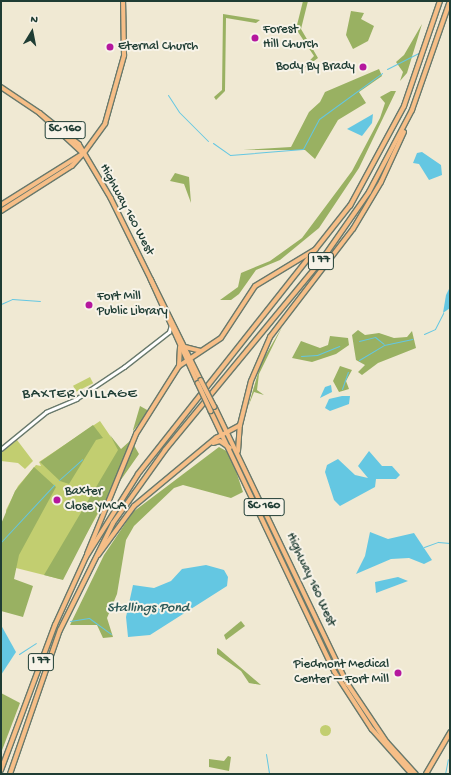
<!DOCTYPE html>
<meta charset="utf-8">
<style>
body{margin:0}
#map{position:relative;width:451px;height:775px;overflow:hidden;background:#f0e9d3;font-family:"Gochi Hand",sans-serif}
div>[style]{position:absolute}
.green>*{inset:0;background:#c2ce70;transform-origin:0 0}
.round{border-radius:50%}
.forest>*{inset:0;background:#99b162}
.water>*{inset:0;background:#64c7e2}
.stream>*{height:1px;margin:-0.5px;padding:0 0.5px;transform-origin:0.5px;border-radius:0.5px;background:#64c7e2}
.roads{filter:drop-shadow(1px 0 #68796c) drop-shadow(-1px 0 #68796c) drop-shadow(0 1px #68796c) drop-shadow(0 -1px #68796c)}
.minor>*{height:2.5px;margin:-1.25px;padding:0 1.25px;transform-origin:1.25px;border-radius:1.25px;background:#fff}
.major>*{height:3.5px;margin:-1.75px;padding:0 1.75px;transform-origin:1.75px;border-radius:1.75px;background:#f6be87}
.highway>*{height:4px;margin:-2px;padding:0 2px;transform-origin:2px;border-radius:2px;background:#f6be87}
.bridges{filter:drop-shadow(1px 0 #68796c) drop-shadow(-1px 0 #68796c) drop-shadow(0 1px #68796c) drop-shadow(0 -1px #68796c)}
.major-bridge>*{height:3.5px;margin:-1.75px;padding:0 1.75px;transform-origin:1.75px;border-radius:1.75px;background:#f6be87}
.dots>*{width:11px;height:11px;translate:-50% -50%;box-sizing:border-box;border:2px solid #f7f3e8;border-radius:50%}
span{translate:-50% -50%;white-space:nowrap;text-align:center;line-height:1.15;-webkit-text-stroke:4px #f7f3e8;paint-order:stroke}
.shield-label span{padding:1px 3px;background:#f7f3e8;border:1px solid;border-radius:3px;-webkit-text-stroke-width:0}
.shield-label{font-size:12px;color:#1f3d34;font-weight:700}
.poi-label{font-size:13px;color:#1f3d34}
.left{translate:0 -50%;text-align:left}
.right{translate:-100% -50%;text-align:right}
.street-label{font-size:13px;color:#1f3d34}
.water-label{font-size:14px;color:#2d5957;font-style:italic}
.quarter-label{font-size:15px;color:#1f3d34;letter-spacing:1px}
.frame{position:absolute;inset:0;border:2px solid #1f3d34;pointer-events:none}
.north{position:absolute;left:12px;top:12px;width:40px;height:40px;-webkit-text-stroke:3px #f7f3e8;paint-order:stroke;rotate:10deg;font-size:11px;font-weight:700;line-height:16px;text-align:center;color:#1f3d34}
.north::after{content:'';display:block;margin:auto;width:14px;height:18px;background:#1f3d34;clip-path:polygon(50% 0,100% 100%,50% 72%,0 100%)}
</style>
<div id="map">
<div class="green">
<i style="left:90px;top:377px;width:7px;height:19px;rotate:63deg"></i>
<i style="clip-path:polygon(100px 421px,128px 462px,60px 579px,8px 566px,6px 510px,18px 486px,36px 465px,41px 466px,39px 462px)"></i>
<i style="clip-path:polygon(17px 440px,33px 461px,25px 469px,18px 463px,1px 461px,1px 453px)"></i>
<i class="round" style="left:319.5px;top:724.5px;width:11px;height:11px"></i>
</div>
<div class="forest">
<i style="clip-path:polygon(303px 1px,308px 1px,301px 29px,318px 58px,299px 72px,314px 56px,296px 29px)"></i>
<i style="clip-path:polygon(351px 11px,364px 13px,361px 19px,374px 26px,368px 41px,353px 49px,346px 35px)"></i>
<i style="clip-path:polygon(223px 14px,260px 20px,256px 23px,226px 18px,225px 91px,216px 100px,214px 97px,222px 90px)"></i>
<i style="clip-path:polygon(422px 24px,407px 73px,400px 81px,403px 72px,396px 62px,404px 55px)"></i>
<i style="clip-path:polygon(379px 69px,382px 76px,359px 92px,366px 103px,338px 120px,315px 159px,305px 150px,243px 150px,291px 147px,309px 112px,320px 102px,325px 92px)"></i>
<i style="clip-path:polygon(391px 91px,396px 91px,359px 168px,319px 228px,280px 260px,256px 270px,239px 294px,231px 300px,220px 300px,238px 287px,241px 273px,270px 261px,302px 238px,352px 171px,380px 118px,385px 103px,380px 97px)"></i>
<i style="clip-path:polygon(175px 173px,189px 177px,191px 203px,184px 184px,170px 181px)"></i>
<i style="clip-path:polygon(282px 327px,259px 374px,257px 390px,264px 395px,254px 392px,248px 407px,261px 363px)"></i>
<i style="clip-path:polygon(358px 330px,365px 335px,379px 333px,394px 338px,407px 337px,412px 331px,416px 348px,378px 363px,362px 375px,358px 372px,365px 365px,356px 360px,352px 335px)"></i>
<i style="clip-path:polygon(330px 336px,348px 338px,349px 345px,336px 354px,312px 362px,292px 358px,301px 341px,320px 348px,328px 345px)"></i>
<i style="clip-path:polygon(340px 366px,352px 370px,346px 381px,349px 389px,339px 392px,333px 381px)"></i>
<i style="clip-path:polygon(140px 406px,149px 411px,133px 431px,133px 430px)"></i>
<i style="clip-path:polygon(93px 425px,103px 438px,96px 440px,69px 484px,60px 481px,40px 462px)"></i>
<i style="clip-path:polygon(110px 435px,121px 449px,131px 440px,139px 454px,97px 514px,63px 580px,44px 575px,118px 450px)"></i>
<i style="clip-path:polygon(219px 447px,230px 453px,243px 492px,231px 498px,183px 485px,174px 488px,134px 526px,126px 540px,117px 594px,107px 618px,113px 637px,103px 638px,97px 625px,70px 625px,104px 555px,133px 512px)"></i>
<i style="clip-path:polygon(34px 467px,56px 487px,19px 555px,14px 579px,33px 586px,23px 617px,1px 611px,1px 524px,15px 491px)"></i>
<i style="clip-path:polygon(241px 621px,245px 626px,226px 640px,224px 635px)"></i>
<i style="clip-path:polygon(217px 648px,219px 649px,261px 685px,249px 683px,241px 671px,217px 654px)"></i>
<i style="clip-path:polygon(1px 693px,20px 703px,1px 753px)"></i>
<i style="clip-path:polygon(228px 756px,231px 757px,229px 771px,209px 767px,209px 759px,224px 761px)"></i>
</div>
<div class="water">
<i style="clip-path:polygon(373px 114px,372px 123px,362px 136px,347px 129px)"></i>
<i style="clip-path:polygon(422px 152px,441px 165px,442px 175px,429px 180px,419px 164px,413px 163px,417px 153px)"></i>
<i style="clip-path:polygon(450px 287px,450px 308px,443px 313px,446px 295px)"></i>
<i style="clip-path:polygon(331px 385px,332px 392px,320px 398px,325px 387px)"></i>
<i style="clip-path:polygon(342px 396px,350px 396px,349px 404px,330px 411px,325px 408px,329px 399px)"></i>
<i style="clip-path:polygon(369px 451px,382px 466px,392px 466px,400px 475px,396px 479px,376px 479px,375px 487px,340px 506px,334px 500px,325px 472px,327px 465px,338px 459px,355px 475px,368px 478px,358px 466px)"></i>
<i style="clip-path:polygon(370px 532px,388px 539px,414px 533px,432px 560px,424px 564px,409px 558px,391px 559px,356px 574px,365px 556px)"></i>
<i style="clip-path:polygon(206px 565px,224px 570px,228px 577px,227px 586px,150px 635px,128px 637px,126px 617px,133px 585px,154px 588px,171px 581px,182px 569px)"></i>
<i style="clip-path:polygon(398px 577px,408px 581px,376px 593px,375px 582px)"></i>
<i style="clip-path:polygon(1px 625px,16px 652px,1px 675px)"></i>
</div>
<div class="stream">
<i style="left:449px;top:36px;width:1px"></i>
<i style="left:387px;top:69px;width:37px;rotate:-27deg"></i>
<i style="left:168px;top:95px;width:20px;rotate:57deg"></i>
<i style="left:179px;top:112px;width:41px;rotate:45deg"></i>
<i style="left:213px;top:143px;width:21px;rotate:35deg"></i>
<i style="left:230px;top:155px;width:73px;rotate:-4.7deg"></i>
<i style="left:303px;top:149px;width:34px;rotate:-62deg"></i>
<i style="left:319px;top:119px;width:78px;rotate:-36.1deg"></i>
<i style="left:1px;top:304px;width:12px;rotate:-24deg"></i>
<i style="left:12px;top:299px;width:28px;rotate:4deg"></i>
<i style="left:424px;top:334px;width:12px;rotate:-24deg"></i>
<i style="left:435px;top:329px;width:18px;rotate:-63deg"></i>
<i style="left:359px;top:341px;width:16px;rotate:-14deg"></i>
<i style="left:375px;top:337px;width:11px;rotate:38deg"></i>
<i style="left:301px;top:356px;width:16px;rotate:-4deg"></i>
<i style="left:317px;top:355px;width:24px;rotate:-22deg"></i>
<i style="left:359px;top:360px;width:29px;rotate:-31deg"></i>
<i style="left:384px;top:345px;width:29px;rotate:-12deg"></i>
<i style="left:342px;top:389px;width:18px;rotate:-71deg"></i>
<i style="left:59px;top:480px;width:31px;rotate:-42deg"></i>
<i style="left:1px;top:542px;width:78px;rotate:-47.1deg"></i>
<i style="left:424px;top:547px;width:15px;rotate:-20deg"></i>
<i style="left:438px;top:542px;width:12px;rotate:5deg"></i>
<i style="left:70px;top:621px;width:19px;rotate:-9deg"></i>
<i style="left:89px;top:618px;width:27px;rotate:36deg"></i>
<i style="left:19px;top:654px;width:20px;rotate:-33deg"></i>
<i style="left:266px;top:754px;width:20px;rotate:81deg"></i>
<i style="left:445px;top:774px;width:15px;rotate:-79deg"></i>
</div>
<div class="roads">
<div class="minor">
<i style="left:1px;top:449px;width:58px;rotate:-39.4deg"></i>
<i style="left:46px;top:412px;width:33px;rotate:-23deg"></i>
<i style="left:76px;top:399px;width:58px;rotate:-33.7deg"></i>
<i style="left:124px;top:367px;width:57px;rotate:-37.9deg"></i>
<i style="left:169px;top:332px;width:7px;rotate:-74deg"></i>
</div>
<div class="major">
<i style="left:1px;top:87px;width:47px;rotate:33.7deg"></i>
<i style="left:40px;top:113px;width:59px;rotate:42.9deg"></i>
<i style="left:40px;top:113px;width:50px;rotate:38.5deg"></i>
<i style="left:79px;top:144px;width:63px;rotate:59.3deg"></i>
<i style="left:111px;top:198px;width:203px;rotate:63.7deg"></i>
<i style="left:1px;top:205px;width:98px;rotate:-32.1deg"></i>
<i style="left:84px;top:153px;width:36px;rotate:-54deg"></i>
<i style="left:105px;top:124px;width:71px;rotate:-74.4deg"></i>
<i style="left:124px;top:56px;width:55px;rotate:-91deg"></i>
<i style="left:1px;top:211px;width:84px;rotate:-32.4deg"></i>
<i style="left:72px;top:166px;width:15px;rotate:-48deg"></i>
<i style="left:151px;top:279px;width:114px;rotate:65.7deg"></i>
<i style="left:215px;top:407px;width:307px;rotate:64.4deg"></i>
<i style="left:348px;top:684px;width:70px;rotate:56.1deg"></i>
<i style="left:387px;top:742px;width:43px;rotate:47.8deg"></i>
<i style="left:211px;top:411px;width:289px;rotate:64.6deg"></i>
<i style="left:335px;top:672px;width:68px;rotate:57deg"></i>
<i style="left:372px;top:729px;width:60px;rotate:48.4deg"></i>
<i style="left:426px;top:774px;width:48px;rotate:-59.7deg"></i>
</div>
<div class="highway">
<i style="left:185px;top:347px;width:16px;rotate:14deg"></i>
<i style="left:179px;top:366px;width:50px;rotate:-33.7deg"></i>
<i style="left:221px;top:338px;width:62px;rotate:-56.8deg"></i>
<i style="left:255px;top:286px;width:71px;rotate:-31.2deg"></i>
<i style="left:213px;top:443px;width:7px;rotate:-16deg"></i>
<i style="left:220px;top:441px;width:12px;rotate:35deg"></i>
<i style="left:238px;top:451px;width:26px;rotate:-86deg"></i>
<i style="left:87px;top:554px;width:130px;rotate:-67.8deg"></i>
<i style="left:136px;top:434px;width:80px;rotate:-57.7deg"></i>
<i style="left:179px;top:366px;width:19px;rotate:-87deg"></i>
<i style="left:98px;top:555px;width:61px;rotate:-53.7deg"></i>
<i style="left:134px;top:506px;width:107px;rotate:-39.7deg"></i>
<i style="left:216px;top:438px;width:27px;rotate:-28deg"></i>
<i style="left:240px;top:425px;width:45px;rotate:-76deg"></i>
<i style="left:251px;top:381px;width:48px;rotate:-66.6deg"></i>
<i style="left:270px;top:337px;width:136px;rotate:-52.5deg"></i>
<i style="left:353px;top:229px;width:55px;rotate:-59.2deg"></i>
<i style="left:381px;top:182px;width:55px;rotate:-65.3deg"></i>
<i style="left:1px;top:770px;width:155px;rotate:-69.6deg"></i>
<i style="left:55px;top:625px;width:75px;rotate:-65.5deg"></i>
<i style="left:86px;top:557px;width:98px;rotate:-57.9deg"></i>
<i style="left:138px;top:474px;width:342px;rotate:-51.7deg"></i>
<i style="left:350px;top:206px;width:114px;rotate:-61.6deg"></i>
<i style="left:404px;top:106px;width:111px;rotate:-71.1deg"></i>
<i style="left:10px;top:774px;width:152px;rotate:-70.9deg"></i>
<i style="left:60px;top:630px;width:119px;rotate:-63.6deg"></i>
<i style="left:113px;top:523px;width:90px;rotate:-54.5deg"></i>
<i style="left:165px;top:450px;width:245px;rotate:-50.5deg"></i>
<i style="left:321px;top:261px;width:84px;rotate:-55.2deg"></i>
<i style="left:369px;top:192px;width:93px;rotate:-62.3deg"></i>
<i style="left:412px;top:110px;width:115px;rotate:-70.8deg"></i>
</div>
</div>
<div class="bridges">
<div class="major-bridge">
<i style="left:201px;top:380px;width:30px;rotate:63deg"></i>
<i style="left:198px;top:383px;width:31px;rotate:65deg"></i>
</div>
</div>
<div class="dots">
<i style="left:255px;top:38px;background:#b5179e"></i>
<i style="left:110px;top:47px;background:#b5179e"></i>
<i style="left:363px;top:67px;background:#b5179e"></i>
<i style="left:89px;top:305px;background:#b5179e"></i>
<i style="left:57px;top:500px;background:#b5179e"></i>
<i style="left:398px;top:673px;background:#b5179e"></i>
</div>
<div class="shield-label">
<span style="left:65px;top:130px">SC 160</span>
<span style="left:321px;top:261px">I 77</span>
<span style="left:264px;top:507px">SC 160</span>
<span style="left:41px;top:662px">I 77</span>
</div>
<div class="poi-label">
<span class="left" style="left:263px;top:38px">Forest<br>Hill Church</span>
<span class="left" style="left:118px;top:47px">Eternal Church</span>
<span class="right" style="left:355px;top:67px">Body By Brady</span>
<span class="left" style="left:97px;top:305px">Fort Mill<br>Public Library</span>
<span class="left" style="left:65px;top:500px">Baxter<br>Close YMCA</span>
<span class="right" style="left:389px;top:673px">Piedmont Medical<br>Center – Fort Mill</span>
</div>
<div class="street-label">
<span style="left:126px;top:210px;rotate:62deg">Highway 160 West</span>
<span style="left:310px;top:580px;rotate:65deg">Highway 160 West</span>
</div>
<div class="water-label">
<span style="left:148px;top:609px">Stallings Pond</span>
</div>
<div class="quarter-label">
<span style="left:80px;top:395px">BAXTER VILLAGE</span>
</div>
<div class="frame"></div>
<div class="north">N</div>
</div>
